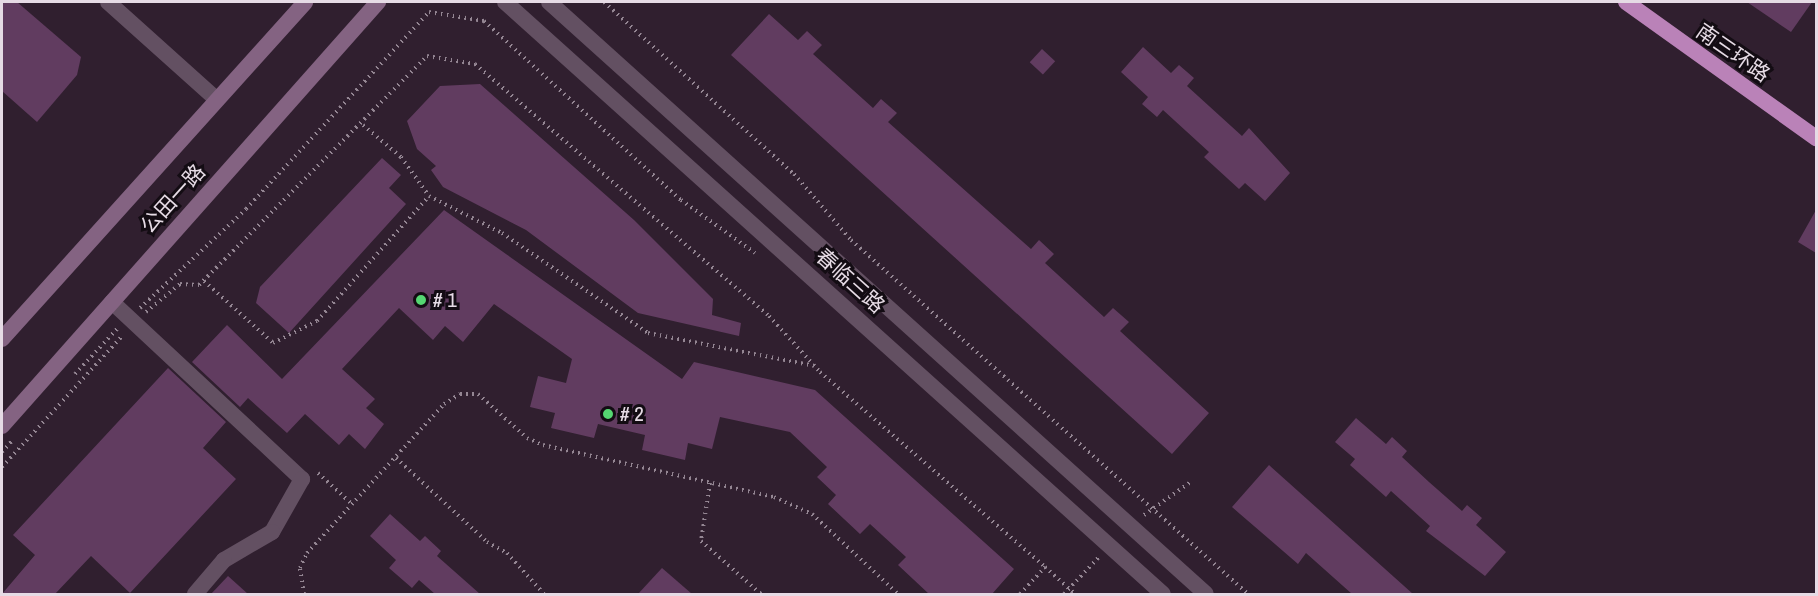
<!DOCTYPE html>
<meta charset="utf-8">
<style>
body{margin:0}
#map{position:relative;width:1818px;height:596px;overflow:hidden;background:#301f2f;font-family:"Archivo Narrow","Noto Sans SC",sans-serif}
div>[style]{position:absolute}
.building>*{inset:0;background:#613c60;transform-origin:0 0}
.path>*{height:4px;margin-top:-2px;transform-origin:0;background:repeating-linear-gradient(90deg,#948693 0 1.5px,transparent 0 6px)}
.minor>*{height:16px;margin:-8px;padding:0 8px;transform-origin:8px;border-radius:8px;background:#635062}
.tertiary>*{height:16px;margin:-8px;padding:0 8px;transform-origin:8px;border-radius:8px;background:#635062}
.secondary>*{height:16px;margin:-8px;padding:0 8px;transform-origin:8px;border-radius:8px;background:#846382}
.trunk>*{height:16px;margin:-8px;padding:0 8px;transform-origin:8px;border-radius:8px;background:#ba82b8}
.dots>*{width:16px;height:16px;translate:-50% -50%;box-sizing:border-box;border:3px solid #130c13;border-radius:50%}
span{translate:-50% -50%;white-space:nowrap;text-align:center;line-height:1.15;-webkit-text-stroke:6px #130c13;paint-order:stroke}
.street-label{font-size:21px;color:#e6dbe5}
.poi-label{font-size:21px;color:#e6dbe5}
.left{translate:0 -50%;text-align:left}
.frame{position:absolute;inset:0;border:3px solid #e6dbe5;pointer-events:none}
</style>
<div id="map">
<div class="building">
<i style="clip-path:polygon(2px 2px,17px 2px,81px 57px,77px 75px,37px 122px,2px 91px)"></i>
<i style="clip-path:polygon(1747px 2px,1812px 2px,1791px 32px)"></i>
<i style="clip-path:polygon(769px 14px,798px 40px,807px 31px,822px 45px,813px 54px,873px 108px,881px 99px,897px 113px,888px 122px,1031px 249px,1039px 240px,1054px 254px,1045px 263px,1104px 317px,1113px 308px,1129px 322px,1120px 331px,1209px 413px,1172px 454px,731px 55px)"></i>
<i style="clip-path:polygon(1143px 47px,1171px 73px,1179px 65px,1194px 78px,1187px 86px,1242px 136px,1249px 128px,1290px 173px,1265px 201px,1245px 183px,1239px 189px,1204px 157px,1209px 152px,1163px 110px,1157px 117px,1142px 104px,1148px 97px,1121px 72px)"></i>
<i style="left:1042px;top:49px;width:18px;height:18px;rotate:43deg"></i>
<i style="clip-path:polygon(480px 84px,634px 220px,713px 299px,712px 315px,741px 323px,739px 336px,638px 313px,526px 230px,443px 187px,431px 170px,436px 166px,417px 149px,407px 121px,440px 86px)"></i>
<i style="clip-path:polygon(382px 158px,401px 175px,389px 188px,406px 204px,289px 333px,256px 303px,260px 287px)"></i>
<i style="clip-path:polygon(444px 210px,682px 379px,694px 362px,815px 390px,1014px 569px,992px 594px,929px 594px,898px 565px,906px 557px,870px 524px,860px 534px,828px 504px,836px 495px,817px 477px,827px 467px,790px 432px,720px 417px,712px 449px,688px 443px,685px 460px,642px 450px,645px 435px,598px 424px,594px 438px,551px 428px,555px 413px,530px 407px,538px 376px,566px 383px,572px 359px,494px 304px,463px 342px,445px 326px,433px 340px,399px 308px,342px 369px,375px 399px,366px 408px,384px 424px,365px 449px,349px 434px,339px 445px,305px 414px,287px 433px,248px 398px,240px 407px,192px 362px,227px 325px,282px 379px)"></i>
<i style="clip-path:polygon(1816px 210px,1816px 253px,1798px 242px)"></i>
<i style="clip-path:polygon(168px 368px,226px 422px,203px 448px,236px 479px,130px 593px,91px 556px,55px 594px,2px 594px,35px 555px,13px 535px)"></i>
<i style="clip-path:polygon(1356px 418px,1386px 444px,1392px 437px,1407px 451px,1402px 457px,1429px 482px,1462px 511px,1467px 505px,1482px 518px,1476px 525px,1506px 552px,1485px 576px,1426px 531px,1430px 526px,1391px 491px,1386px 497px,1350px 465px,1355px 459px,1335px 442px)"></i>
<i style="clip-path:polygon(1269px 465px,1356px 543px,1413px 594px,1352px 594px,1306px 553px,1298px 564px,1240px 514px,1232px 507px)"></i>
<i style="clip-path:polygon(390px 514px,420px 541px,425px 536px,441px 551px,437px 556px,480px 594px,435px 594px,419px 580px,412px 588px,389px 568px,396px 560px,370px 536px)"></i>
<i style="clip-path:polygon(662px 568px,692px 594px,638px 594px)"></i>
<i style="clip-path:polygon(228px 576px,248px 594px,211px 594px)"></i>
</div>
<div class="path">
<i style="left:604px;top:2px;width:256px;rotate:42.2deg"></i>
<i style="left:794px;top:174px;width:87px;rotate:49.2deg"></i>
<i style="left:851px;top:240px;width:532px;rotate:41.72deg"></i>
<i style="left:363px;top:125px;width:50px;rotate:40.1deg"></i>
<i style="left:401px;top:157px;width:48px;rotate:54.3deg"></i>
<i style="left:429px;top:196px;width:82px;rotate:26.9deg"></i>
<i style="left:502px;top:233px;width:177px;rotate:34.4deg"></i>
<i style="left:648px;top:333px;width:169px;rotate:11.2deg"></i>
<i style="left:204px;top:281px;width:93px;rotate:41.9deg"></i>
<i style="left:273px;top:343px;width:49px;rotate:-26.6deg"></i>
<i style="left:317px;top:321px;width:168px;rotate:-48.1deg"></i>
<i style="left:140px;top:308px;width:145px;rotate:-43deg"></i>
<i style="left:246px;top:209px;width:269px;rotate:-47.1deg"></i>
<i style="left:429px;top:12px;width:56px;rotate:9.3deg"></i>
<i style="left:484px;top:21px;width:266px;rotate:42.3deg"></i>
<i style="left:681px;top:200px;width:91px;rotate:35.6deg"></i>
<i style="left:146px;top:312px;width:44px;rotate:-39.5deg"></i>
<i style="left:180px;top:284px;width:19px;rotate:3deg"></i>
<i style="left:199px;top:285px;width:323px;rotate:-45.1deg"></i>
<i style="left:427px;top:56px;width:49px;rotate:9.5deg"></i>
<i style="left:475px;top:64px;width:387px;rotate:40.6deg"></i>
<i style="left:769px;top:316px;width:76px;rotate:47.7deg"></i>
<i style="left:820px;top:372px;width:298px;rotate:40.9deg"></i>
<i style="left:75px;top:374px;width:62px;rotate:-47deg"></i>
<i style="left:2px;top:452px;width:15px;rotate:-48deg"></i>
<i style="left:396px;top:458px;width:124px;rotate:42.7deg"></i>
<i style="left:487px;top:542px;width:23px;rotate:29deg"></i>
<i style="left:507px;top:553px;width:55px;rotate:47.9deg"></i>
<i style="left:2px;top:467px;width:179px;rotate:-47.5deg"></i>
<i style="left:318px;top:473px;width:47px;rotate:42.4deg"></i>
<i style="left:710px;top:483px;width:59px;rotate:98.8deg"></i>
<i style="left:701px;top:541px;width:80px;rotate:41.5deg"></i>
<i style="left:1144px;top:515px;width:59px;rotate:-35.3deg"></i>
<i style="left:304px;top:594px;width:26px;rotate:-99deg"></i>
<i style="left:300px;top:568px;width:17px;rotate:-65deg"></i>
<i style="left:307px;top:553px;width:202px;rotate:-47.4deg"></i>
<i style="left:444px;top:404px;width:19px;rotate:-32deg"></i>
<i style="left:460px;top:394px;width:18px"></i>
<i style="left:478px;top:394px;width:66px;rotate:41.9deg"></i>
<i style="left:527px;top:438px;width:17px;rotate:24deg"></i>
<i style="left:543px;top:445px;width:237px;rotate:12.7deg"></i>
<i style="left:774px;top:497px;width:42px;rotate:24.1deg"></i>
<i style="left:812px;top:514px;width:117px;rotate:42.9deg"></i>
<i style="left:1020px;top:594px;width:37px;rotate:-47deg"></i>
<i style="left:1045px;top:567px;width:40px;rotate:42deg"></i>
<i style="left:1064px;top:594px;width:51px;rotate:-46.6deg"></i>
</div>
<div class="minor">
<i style="left:112px;top:302px;width:260px;rotate:43deg"></i>
<i style="left:302px;top:479px;width:61px;rotate:119.5deg"></i>
<i style="left:272px;top:532px;width:56px;rotate:149.7deg"></i>
<i style="left:224px;top:560px;width:45px;rotate:130.5deg"></i>
</div>
<div class="tertiary">
<i style="left:108px;top:2px;width:145px;rotate:41.9deg"></i>
<i style="left:505px;top:2px;width:885px;rotate:41.98deg"></i>
<i style="left:549px;top:2px;width:884px;rotate:42.02deg"></i>
</div>
<div class="secondary">
<i style="left:2px;top:339px;width:453px;rotate:-48deg"></i>
<i style="left:2px;top:426px;width:567px;rotate:-48.43deg"></i>
</div>
<div class="trunk">
<i style="left:1626px;top:2px;width:234px;rotate:35.6deg"></i>
</div>
<div class="dots">
<i style="left:421px;top:300px;background:#55d672"></i>
<i style="left:608px;top:414px;background:#55d672"></i>
</div>
<div class="street-label">
<span style="left:1733px;top:53px;rotate:35deg">南三环路</span>
<span style="left:173px;top:199px;rotate:-48deg">公田一路</span>
<span style="left:850px;top:281px;rotate:42deg">春临三路</span>
</div>
<div class="poi-label">
<span class="left" style="left:433px;top:300px"># 1</span>
<span class="left" style="left:620px;top:414px"># 2</span>
</div>
<div class="frame"></div>
</div>
